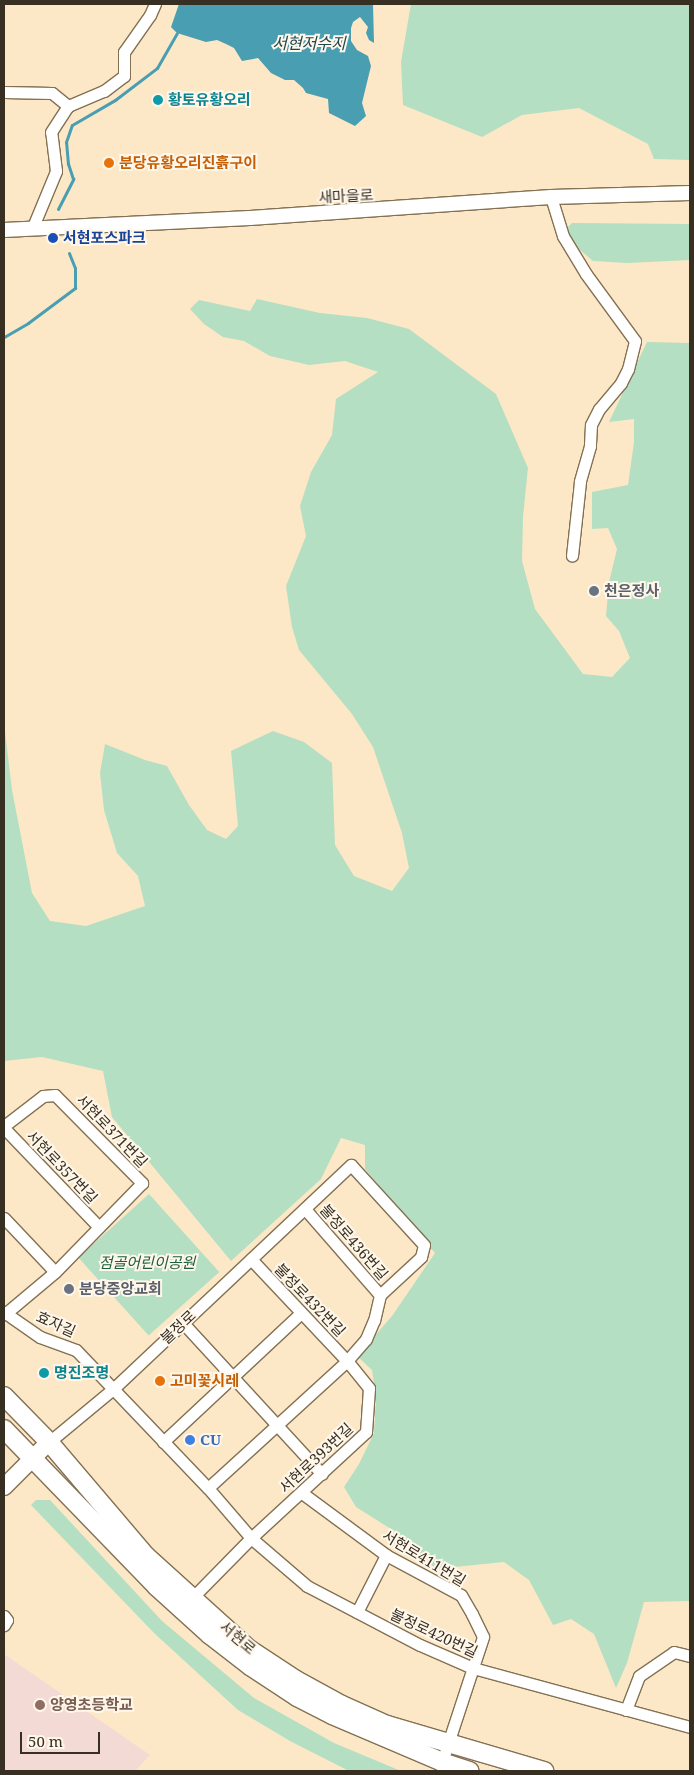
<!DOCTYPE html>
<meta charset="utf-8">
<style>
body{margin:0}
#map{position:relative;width:694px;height:1775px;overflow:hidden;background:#fce8c7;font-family:"Noto Serif","Noto Sans KR",serif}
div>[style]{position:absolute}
.education>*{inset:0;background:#f4dad5}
.green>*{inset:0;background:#b4dfc2;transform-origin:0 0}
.water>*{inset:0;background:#499eb2}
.stream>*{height:3px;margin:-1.5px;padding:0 1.5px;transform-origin:1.5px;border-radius:1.5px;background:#499eb2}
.roads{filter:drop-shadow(1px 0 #837153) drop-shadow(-1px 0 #837153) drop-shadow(0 1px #837153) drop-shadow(0 -1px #837153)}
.minor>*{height:11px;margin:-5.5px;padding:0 5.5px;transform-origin:5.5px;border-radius:5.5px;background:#fff}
.tertiary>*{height:14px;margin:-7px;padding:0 7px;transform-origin:7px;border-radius:7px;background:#fff}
.secondary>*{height:16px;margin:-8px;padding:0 8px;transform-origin:8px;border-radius:8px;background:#fff}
.primary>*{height:18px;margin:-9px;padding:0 9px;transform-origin:9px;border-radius:9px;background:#fff}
.dots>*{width:14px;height:14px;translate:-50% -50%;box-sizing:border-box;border:2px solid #fff7ea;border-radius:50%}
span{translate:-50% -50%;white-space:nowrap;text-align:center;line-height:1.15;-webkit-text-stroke:4px #fff7ea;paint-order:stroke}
.culture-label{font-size:15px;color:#0d838f;font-weight:700}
.left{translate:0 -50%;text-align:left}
.food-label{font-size:15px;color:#c56008;font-weight:700}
.street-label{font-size:15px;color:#372f22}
.transit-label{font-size:15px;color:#164399;font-weight:700}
.worship-label{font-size:15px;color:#5b616d;font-weight:700}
.park-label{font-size:15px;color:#1b613b;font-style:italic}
.shop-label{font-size:15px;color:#366cbe;font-weight:700}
.education-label{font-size:15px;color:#785e54;font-weight:700}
.water-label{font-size:16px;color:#204750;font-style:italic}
.frame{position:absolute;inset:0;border:5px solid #372f22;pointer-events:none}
.scale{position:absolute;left:20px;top:1732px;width:80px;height:22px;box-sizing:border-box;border:2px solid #372f22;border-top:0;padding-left:6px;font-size:15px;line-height:18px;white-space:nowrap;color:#372f22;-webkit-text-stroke:4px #fff7ea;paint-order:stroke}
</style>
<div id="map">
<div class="education">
<i style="clip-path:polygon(4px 1654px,150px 1755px,135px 1771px,4px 1771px)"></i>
</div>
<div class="green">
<i style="clip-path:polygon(411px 4px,690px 4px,690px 160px,654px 159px,648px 144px,579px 108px,522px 115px,482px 137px,403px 105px,401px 62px)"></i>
<i style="clip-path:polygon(572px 223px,690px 224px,690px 260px,627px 263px,593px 261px,573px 244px,566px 229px)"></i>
<i style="clip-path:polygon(257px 299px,320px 313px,367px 318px,409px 329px,496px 394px,528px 468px,523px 517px,522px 561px,535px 609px,583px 674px,612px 677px,630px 658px,619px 631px,606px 616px,609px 582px,617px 549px,608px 528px,592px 529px,592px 492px,628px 485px,634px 442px,634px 419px,609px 422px,647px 342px,690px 343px,690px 1601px,644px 1602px,627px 1663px,616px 1688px,594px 1634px,571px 1619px,553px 1625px,529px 1580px,504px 1562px,434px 1569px,402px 1536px,356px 1507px,344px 1487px,359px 1464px,374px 1433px,376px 1397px,372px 1370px,357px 1356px,392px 1316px,435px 1253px,365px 1169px,365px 1145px,341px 1138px,321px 1179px,231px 1261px,112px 1117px,103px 1071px,42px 1057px,4px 1061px,4px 723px,12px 790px,32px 893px,50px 921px,86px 926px,145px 906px,138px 876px,117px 853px,104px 810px,100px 773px,105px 744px,145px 760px,167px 766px,189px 805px,207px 830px,226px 839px,238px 826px,231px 751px,273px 731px,304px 742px,332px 763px,335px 845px,354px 876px,392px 891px,409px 868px,402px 833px,373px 747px,352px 714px,299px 650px,292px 627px,286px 586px,306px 536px,300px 506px,311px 472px,332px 435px,336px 399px,378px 372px,345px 361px,309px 365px,270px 356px,244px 341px,223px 337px,204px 324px,190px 309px,199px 300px,250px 311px)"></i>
<i style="left:149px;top:1194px;width:105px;height:95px;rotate:48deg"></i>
<i style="clip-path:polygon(36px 1500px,50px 1500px,162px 1621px,254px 1698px,334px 1743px,401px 1771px,349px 1771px,290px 1741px,238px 1710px,154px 1633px,31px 1505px)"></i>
</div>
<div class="water">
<i style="clip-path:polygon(179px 4px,373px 4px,374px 43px,369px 40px,366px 33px,368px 27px,360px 17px,353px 22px,351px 28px,351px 41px,357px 50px,368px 56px,371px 66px,362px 103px,366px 116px,355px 126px,329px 113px,328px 99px,306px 93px,303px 88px,294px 80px,285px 80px,271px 73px,258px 58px,242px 61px,234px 48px,226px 44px,217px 40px,206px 42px,177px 33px,171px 27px)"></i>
</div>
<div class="stream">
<i style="left:58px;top:209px;width:34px;rotate:-63deg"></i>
<i style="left:73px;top:179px;width:16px;rotate:-108deg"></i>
<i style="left:68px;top:164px;width:22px;rotate:-95deg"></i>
<i style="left:66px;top:142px;width:18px;rotate:-71deg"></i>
<i style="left:72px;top:125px;width:50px;rotate:-30.2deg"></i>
<i style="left:115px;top:100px;width:53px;rotate:-37.3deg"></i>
<i style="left:157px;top:68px;width:40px;rotate:-60.3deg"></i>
<i style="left:4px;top:337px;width:28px;rotate:-30deg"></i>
<i style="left:28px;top:323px;width:59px;rotate:-36.7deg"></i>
<i style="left:75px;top:288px;width:20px;rotate:-90deg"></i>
<i style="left:75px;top:268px;width:16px;rotate:-112deg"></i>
</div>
<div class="roads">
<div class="minor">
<i style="left:4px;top:92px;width:48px;rotate:1.2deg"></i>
<i style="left:52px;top:93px;width:21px;rotate:39deg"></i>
<i style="left:551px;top:197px;width:41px;rotate:72.9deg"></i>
<i style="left:563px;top:236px;width:44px;rotate:58.8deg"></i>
<i style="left:586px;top:274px;width:83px;rotate:53.8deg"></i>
<i style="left:635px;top:341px;width:29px;rotate:104deg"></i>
<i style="left:628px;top:369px;width:16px;rotate:117deg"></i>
<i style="left:621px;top:383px;width:34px;rotate:130deg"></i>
<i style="left:599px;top:409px;width:18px;rotate:117deg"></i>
<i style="left:591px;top:425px;width:21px;rotate:93deg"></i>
<i style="left:590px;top:446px;width:37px;rotate:106deg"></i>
<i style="left:580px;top:482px;width:74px;rotate:96.2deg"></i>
<i style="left:32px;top:229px;width:63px;rotate:-67.5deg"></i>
<i style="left:56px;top:171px;width:39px;rotate:-97deg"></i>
<i style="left:51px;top:132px;width:31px;rotate:-57deg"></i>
<i style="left:68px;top:106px;width:39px;rotate:-23deg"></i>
<i style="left:104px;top:91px;width:25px;rotate:-37deg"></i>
<i style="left:124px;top:76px;width:24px;rotate:-90deg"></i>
<i style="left:124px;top:52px;width:45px;rotate:-54.9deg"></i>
<i style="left:150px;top:15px;width:12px;rotate:-66deg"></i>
<i style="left:4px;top:1126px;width:49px;rotate:-37.6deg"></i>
<i style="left:43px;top:1096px;width:12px;rotate:-5deg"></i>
<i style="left:55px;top:1095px;width:124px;rotate:45.3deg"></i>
<i style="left:142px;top:1183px;width:124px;rotate:134.3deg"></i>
<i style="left:55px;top:1272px;width:65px;rotate:140deg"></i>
<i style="left:4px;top:1128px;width:137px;rotate:46.2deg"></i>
<i style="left:305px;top:1209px;width:114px;rotate:48.9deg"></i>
<i style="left:4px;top:1218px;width:74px;rotate:46.6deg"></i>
<i style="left:4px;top:1312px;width:44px;rotate:34.8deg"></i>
<i style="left:40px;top:1337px;width:38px;rotate:20deg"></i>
<i style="left:76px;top:1350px;width:191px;rotate:46.3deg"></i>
<i style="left:208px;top:1488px;width:66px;rotate:49.3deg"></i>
<i style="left:251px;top:1538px;width:74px;rotate:40.6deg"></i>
<i style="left:307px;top:1586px;width:127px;rotate:27.6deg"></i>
<i style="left:420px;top:1645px;width:58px;rotate:23.5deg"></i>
<i style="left:473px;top:1668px;width:225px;rotate:15.2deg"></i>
<i style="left:183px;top:1323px;width:205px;rotate:47.4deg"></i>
<i style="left:49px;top:1442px;width:83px;rotate:-39.6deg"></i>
<i style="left:113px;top:1389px;width:327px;rotate:-43.3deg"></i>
<i style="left:351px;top:1165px;width:108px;rotate:47.6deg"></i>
<i style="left:424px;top:1245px;width:12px;rotate:104deg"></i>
<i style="left:421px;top:1257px;width:56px;rotate:137.2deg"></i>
<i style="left:380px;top:1295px;width:26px;rotate:103deg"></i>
<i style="left:374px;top:1320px;width:21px;rotate:113deg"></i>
<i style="left:366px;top:1339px;width:29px;rotate:131deg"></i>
<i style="left:347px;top:1361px;width:188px;rotate:137.6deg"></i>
<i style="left:163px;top:1442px;width:189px;rotate:-43.1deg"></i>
<i style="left:302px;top:1493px;width:104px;rotate:36.4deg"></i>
<i style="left:386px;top:1555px;width:85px;rotate:28.1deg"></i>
<i style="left:461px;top:1595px;width:22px;rotate:60deg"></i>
<i style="left:472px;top:1614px;width:25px;rotate:64deg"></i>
<i style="left:483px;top:1637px;width:132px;rotate:108.2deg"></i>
<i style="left:192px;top:1598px;width:84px;rotate:-45.5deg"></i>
<i style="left:251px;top:1538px;width:156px;rotate:-42.7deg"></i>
<i style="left:366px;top:1432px;width:44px;rotate:-86.1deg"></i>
<i style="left:369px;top:1388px;width:35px;rotate:-129deg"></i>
<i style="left:347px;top:1361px;width:140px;rotate:-133.3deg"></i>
<i style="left:357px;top:1612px;width:64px;rotate:-63deg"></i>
<i style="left:4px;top:1616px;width:5px;rotate:53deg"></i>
<i style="left:7px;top:1620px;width:6px;rotate:121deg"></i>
<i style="left:626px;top:1710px;width:36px;rotate:-69deg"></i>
<i style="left:639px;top:1676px;width:42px;rotate:-34.4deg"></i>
<i style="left:674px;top:1652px;width:16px;rotate:14deg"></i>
</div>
<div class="tertiary">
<i style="left:4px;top:230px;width:246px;rotate:-2.8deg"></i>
<i style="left:250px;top:218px;width:302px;rotate:-4deg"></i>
<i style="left:551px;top:197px;width:139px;rotate:-1.6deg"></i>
</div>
<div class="secondary">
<i style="left:4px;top:1487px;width:64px;rotate:-45deg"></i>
</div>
<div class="primary">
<i style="left:4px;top:1396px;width:64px;rotate:45.6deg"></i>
<i style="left:49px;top:1442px;width:150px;rotate:49.6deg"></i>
<i style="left:146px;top:1556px;width:139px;rotate:42.1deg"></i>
<i style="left:249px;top:1649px;width:56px;rotate:33.4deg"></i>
<i style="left:296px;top:1680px;width:52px;rotate:28.5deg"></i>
<i style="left:342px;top:1705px;width:49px;rotate:24deg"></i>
<i style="left:387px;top:1725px;width:164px;rotate:16.3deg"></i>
<i style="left:4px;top:1429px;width:219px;rotate:45.9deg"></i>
<i style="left:156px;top:1586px;width:73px;rotate:42.2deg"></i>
<i style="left:210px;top:1635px;width:51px;rotate:37.8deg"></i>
<i style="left:250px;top:1666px;width:56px;rotate:33.4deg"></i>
<i style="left:297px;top:1697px;width:39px;rotate:27deg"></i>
<i style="left:332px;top:1715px;width:120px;rotate:23.1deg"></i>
<i style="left:442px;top:1762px;width:29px;rotate:18deg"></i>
</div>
</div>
<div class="dots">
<i style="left:158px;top:100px;background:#0f9aa8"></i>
<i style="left:109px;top:163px;background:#e8710a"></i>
<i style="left:53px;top:238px;background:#1a4fb4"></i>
<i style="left:594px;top:591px;background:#6b7280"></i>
<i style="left:69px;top:1289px;background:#6b7280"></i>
<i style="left:44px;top:1373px;background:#0f9aa8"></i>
<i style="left:160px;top:1381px;background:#e8710a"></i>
<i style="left:190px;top:1440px;background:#3f7fe0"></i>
<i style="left:40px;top:1705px;background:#8d6e63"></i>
</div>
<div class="culture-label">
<span class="left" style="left:168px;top:100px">황토유황오리</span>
<span class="left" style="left:54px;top:1373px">명진조명</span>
</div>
<div class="food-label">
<span class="left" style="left:119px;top:163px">분당유황오리진흙구이</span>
<span class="left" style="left:170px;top:1381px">고미꽃시레</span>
</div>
<div class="street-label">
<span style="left:346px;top:196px;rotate:-3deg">새마을로</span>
<span style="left:112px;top:1131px;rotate:46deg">서현로371번길</span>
<span style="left:62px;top:1167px;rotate:46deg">서현로357번길</span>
<span style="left:354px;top:1242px;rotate:49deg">불정로436번길</span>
<span style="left:310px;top:1300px;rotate:46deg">불정로432번길</span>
<span style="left:56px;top:1324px;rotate:24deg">효자길</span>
<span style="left:178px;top:1327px;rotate:-43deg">불정로</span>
<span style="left:316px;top:1458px;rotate:-43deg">서현로393번길</span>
<span style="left:424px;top:1558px;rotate:31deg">서현로411번길</span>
<span style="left:434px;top:1633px;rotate:25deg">불정로420번길</span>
<span style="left:238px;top:1638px;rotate:40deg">서현로</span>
</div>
<div class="transit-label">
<span class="left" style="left:63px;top:238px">서현포스파크</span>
</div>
<div class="worship-label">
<span class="left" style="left:604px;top:591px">천은정사</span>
<span class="left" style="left:79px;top:1289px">분당중앙교회</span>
</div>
<div class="park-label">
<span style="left:147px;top:1263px">점골어린이공원</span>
</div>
<div class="shop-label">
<span class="left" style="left:200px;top:1440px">CU</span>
</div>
<div class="education-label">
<span class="left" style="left:50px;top:1705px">양영초등학교</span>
</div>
<div class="water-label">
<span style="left:309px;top:43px">서현저수지</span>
</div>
<div class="frame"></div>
<div class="scale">50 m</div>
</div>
